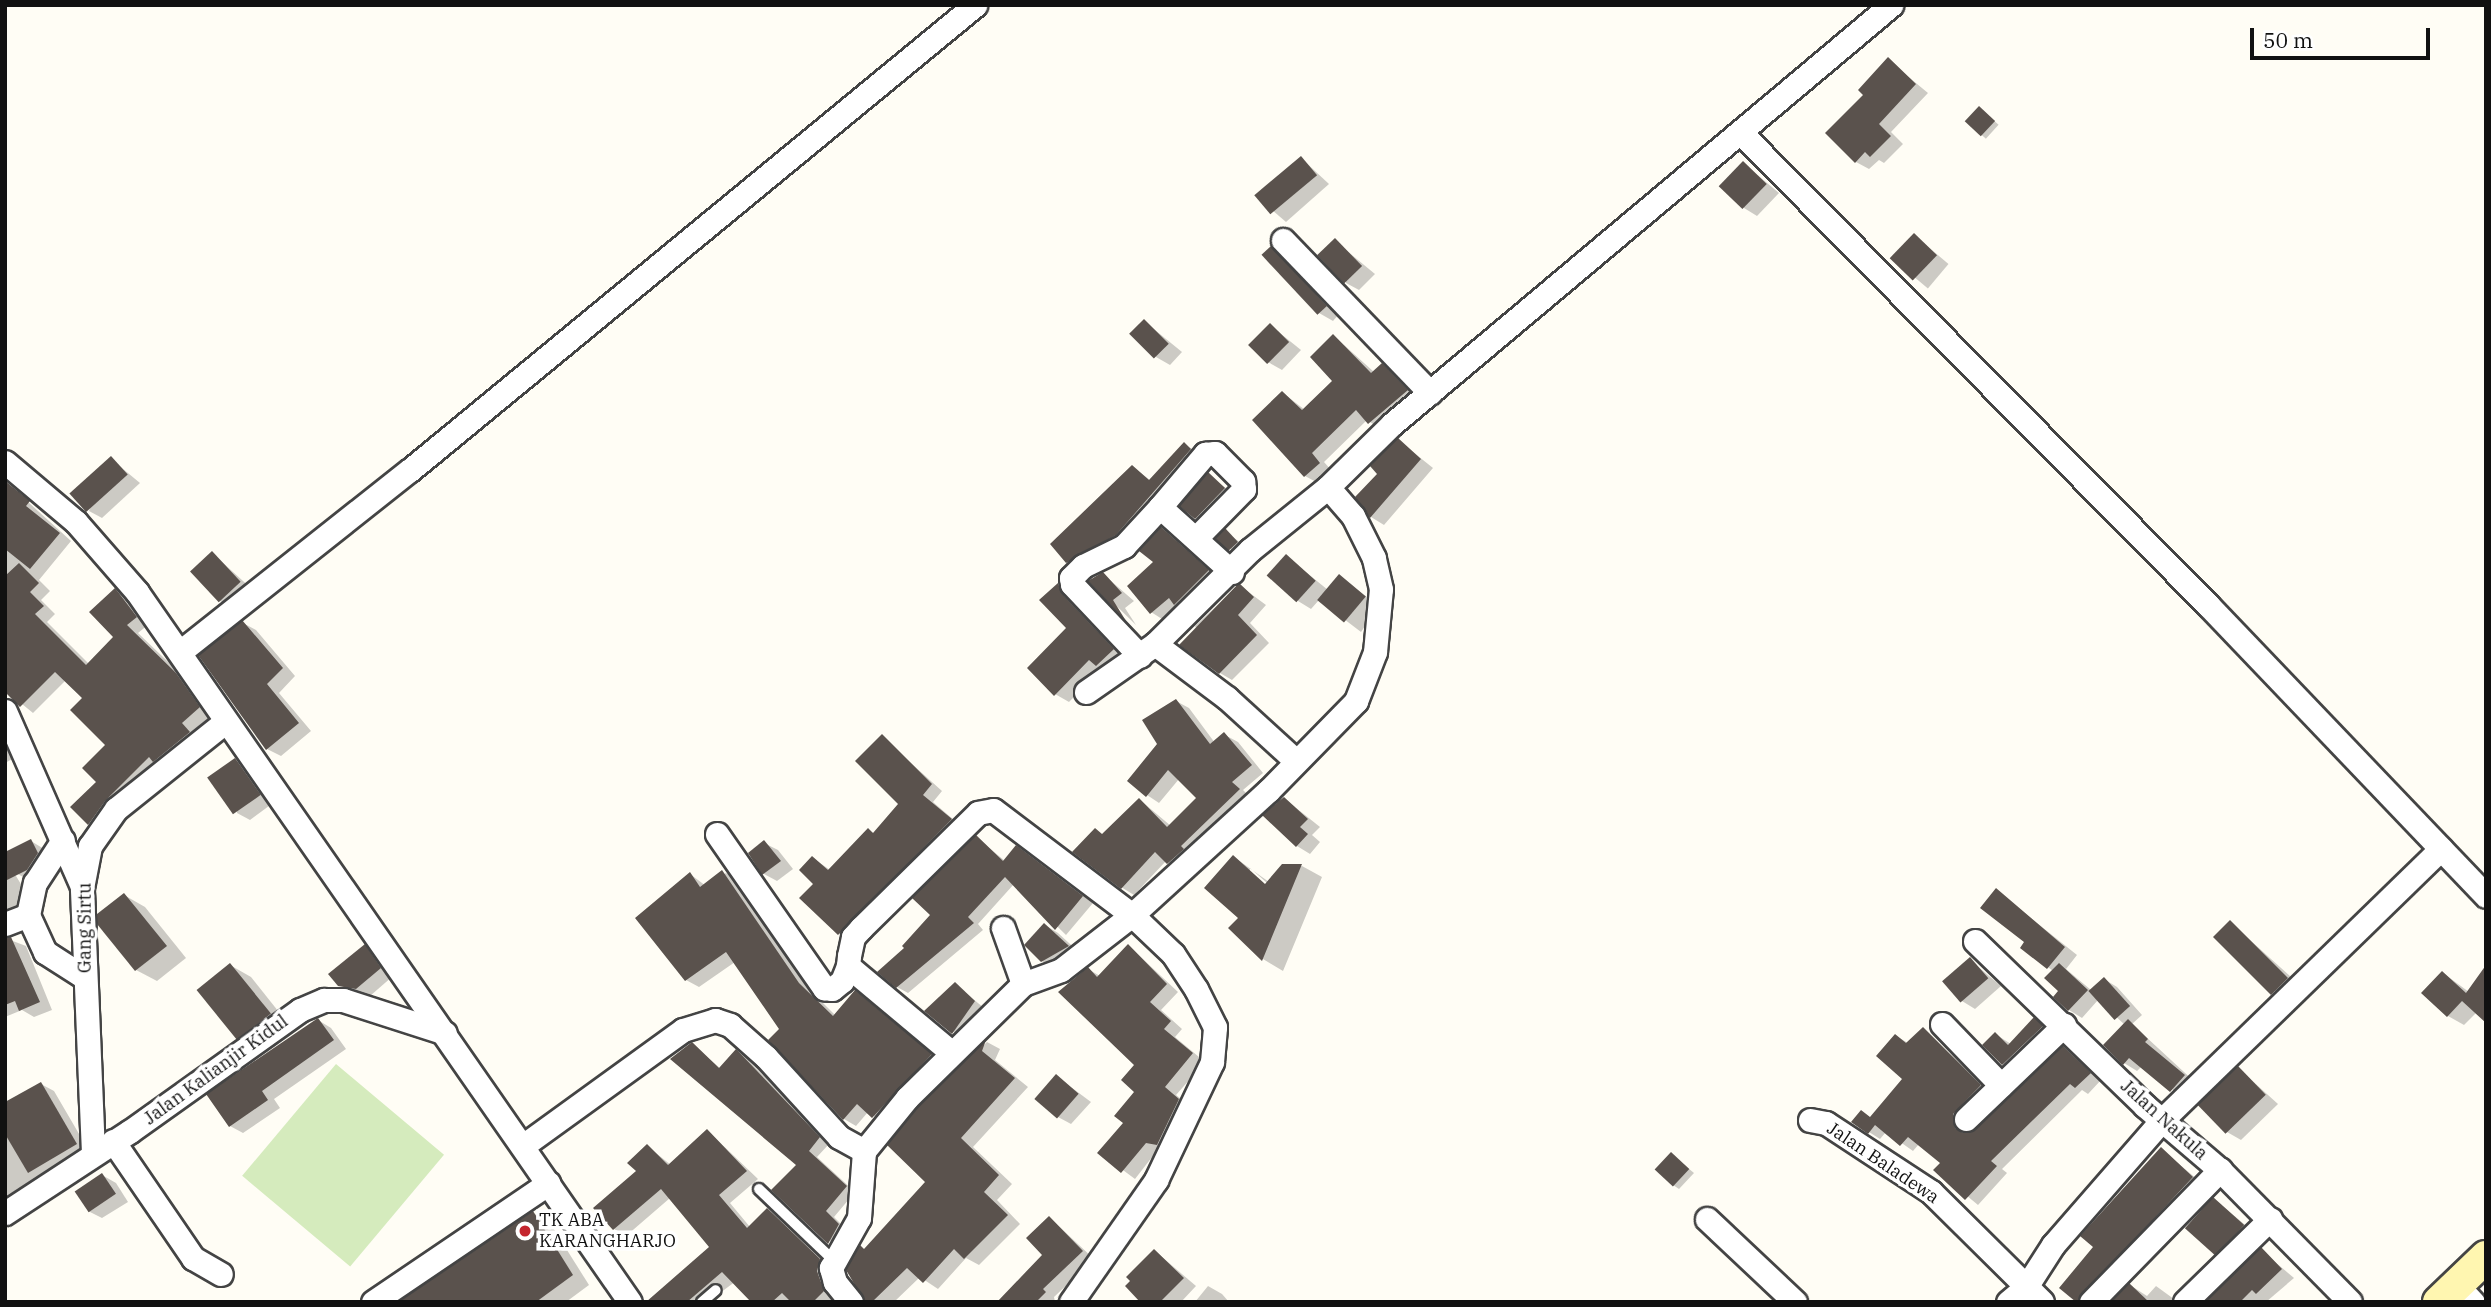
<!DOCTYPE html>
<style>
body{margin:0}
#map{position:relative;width:2491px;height:1307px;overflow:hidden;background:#fffdf5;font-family:"IBM Plex Serif",serif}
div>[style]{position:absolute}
.green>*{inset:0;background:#d5ebbd;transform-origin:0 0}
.shadow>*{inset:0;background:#0003;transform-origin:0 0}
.building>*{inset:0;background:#5a524d;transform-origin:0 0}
.roads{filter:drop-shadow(2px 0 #444) drop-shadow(-2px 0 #444) drop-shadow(0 2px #444) drop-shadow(0 -2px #444)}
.service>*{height:10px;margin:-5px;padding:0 5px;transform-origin:5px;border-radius:5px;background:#fff}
.minor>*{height:23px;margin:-11.5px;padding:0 11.5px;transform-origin:11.5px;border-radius:11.5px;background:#fff}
.secondary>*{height:32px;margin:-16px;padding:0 16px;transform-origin:16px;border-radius:16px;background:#fff6b0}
.dots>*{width:19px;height:19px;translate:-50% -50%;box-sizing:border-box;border:4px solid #fff;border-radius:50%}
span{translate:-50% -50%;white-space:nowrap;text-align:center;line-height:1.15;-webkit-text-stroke:7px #fff;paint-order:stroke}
.street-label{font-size:18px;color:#111}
.poi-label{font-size:18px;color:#111}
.left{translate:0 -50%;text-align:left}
.frame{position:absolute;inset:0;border:7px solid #111;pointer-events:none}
.scale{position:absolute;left:2250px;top:28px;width:180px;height:32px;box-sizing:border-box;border:4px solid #111;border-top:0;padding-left:9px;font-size:21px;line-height:24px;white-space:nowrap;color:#111;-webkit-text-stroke:5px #fff;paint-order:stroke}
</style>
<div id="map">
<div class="green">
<i style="left:336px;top:1064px;width:141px;height:146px;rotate:40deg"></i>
</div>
<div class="shadow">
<i style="clip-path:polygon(1888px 60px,1928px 93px,1891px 132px,1903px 144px,1884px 163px,1879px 160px,1869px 169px,1856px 162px,1866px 95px)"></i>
<i style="left:1980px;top:108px;width:25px;height:19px;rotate:42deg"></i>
<i style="clip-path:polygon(1301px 158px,1329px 184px,1286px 222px,1257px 197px)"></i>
<i style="clip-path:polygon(1743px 163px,1779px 193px,1757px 216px,1744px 208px)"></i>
<i style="left:1914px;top:235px;width:45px;height:32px;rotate:40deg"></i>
<i style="clip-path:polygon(1335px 241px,1375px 274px,1359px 290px,1346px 283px)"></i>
<i style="clip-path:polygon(1271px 248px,1284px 256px,1339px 314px,1333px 321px,1319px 313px,1264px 255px)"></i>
<i style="clip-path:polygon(1144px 321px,1182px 352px,1170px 365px,1156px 357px)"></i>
<i style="clip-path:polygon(1270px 325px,1301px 350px,1282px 370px,1268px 362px)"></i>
<i style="clip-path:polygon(1334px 336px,1374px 372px,1382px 365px,1396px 373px,1420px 399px,1382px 430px,1367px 420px,1324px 462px,1332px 471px,1318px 483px,1305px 476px,1283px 393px,1305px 410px,1335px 381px)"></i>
<i style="clip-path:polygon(1398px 440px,1433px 468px,1384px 525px,1371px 517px,1357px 497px,1380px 474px)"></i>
<i style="clip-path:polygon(1185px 445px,1195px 451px,1126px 540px,1078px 568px,1068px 561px,1133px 467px,1151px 481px)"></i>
<i style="clip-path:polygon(111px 459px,140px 483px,102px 518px,89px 511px)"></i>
<i style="clip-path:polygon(1208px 475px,1235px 495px,1206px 524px,1196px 518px)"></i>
<i style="clip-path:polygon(5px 481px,71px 541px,39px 580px,50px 591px,41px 600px,55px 614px,47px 622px,89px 664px,116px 638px,115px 590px,127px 597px,149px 624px,138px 633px,189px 682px,212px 715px,193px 731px,201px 740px,101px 830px,89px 823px,108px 745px,84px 698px,66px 680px,33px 713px,5px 690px)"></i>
<i style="clip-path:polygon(1161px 529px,1220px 578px,1162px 619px,1151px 612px)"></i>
<i style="clip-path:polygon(1225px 531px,1250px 550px,1244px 557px,1230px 549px)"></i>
<i style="clip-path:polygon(212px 553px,253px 590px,234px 609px,220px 601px)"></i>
<i style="clip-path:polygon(1286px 556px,1328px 590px,1339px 576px,1379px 606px,1361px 632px,1319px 600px,1311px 609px,1298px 601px)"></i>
<i style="clip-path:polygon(1103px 574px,1134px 601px,1125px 608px,1136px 625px,1091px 581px)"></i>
<i style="clip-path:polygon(1058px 585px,1071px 592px,1126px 657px,1102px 668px,1069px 702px,1055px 694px,1068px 628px)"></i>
<i style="clip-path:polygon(1239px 585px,1266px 605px,1250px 623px,1269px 643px,1232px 680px,1220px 673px,1195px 626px)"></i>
<i style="clip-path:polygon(243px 623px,256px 630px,295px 676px,279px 693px,311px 731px,281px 756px,267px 749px)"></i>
<i style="clip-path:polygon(1176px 701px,1189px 708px,1215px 743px,1225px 735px,1238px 742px,1263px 773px,1243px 790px,1251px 798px,1181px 870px,1166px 861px,1134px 895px,1121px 887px,1096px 830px,1103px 835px,1140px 800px,1171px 826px,1198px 798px,1179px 779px,1159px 803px,1147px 795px)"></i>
<i style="clip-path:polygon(5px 735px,18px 756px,5px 763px)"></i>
<i style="clip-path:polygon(882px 737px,942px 791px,933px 802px,961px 826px,850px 940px,839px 934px,815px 883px,813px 858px,830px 870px,868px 830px,875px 834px,901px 804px)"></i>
<i style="clip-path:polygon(235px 760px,249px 768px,273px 803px,250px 820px,237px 813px)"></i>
<i style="clip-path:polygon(1285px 799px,1320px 827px,1312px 835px,1320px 842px,1310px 854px,1297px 846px)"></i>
<i style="clip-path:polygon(976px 837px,1005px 861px,1017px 847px,1093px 903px,1066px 935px,1014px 884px,978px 924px,983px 930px,908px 993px,897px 987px,907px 948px,933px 915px)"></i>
<i style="clip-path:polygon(31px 841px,44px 849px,31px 882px,18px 874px)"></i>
<i style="clip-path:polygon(764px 843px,778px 850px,793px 869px,777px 881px,764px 874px)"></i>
<i style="clip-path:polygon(evenodd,1234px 857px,1269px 882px,1283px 866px,1302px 866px,1322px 877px,1283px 971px,1263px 959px,1231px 928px,1240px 918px,1234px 857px,1250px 868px,1273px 888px,1270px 891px,1250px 872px,1250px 868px)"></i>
<i style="clip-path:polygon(5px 870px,16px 876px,30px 899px,9px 913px,12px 920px,5px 935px)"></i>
<i style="clip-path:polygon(726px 873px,738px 880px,812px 992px,836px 1016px,855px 992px,943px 1062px,886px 1124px,868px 1112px,856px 1126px,844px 1119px,735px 962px,699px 987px,686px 980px,690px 874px,706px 886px)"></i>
<i style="clip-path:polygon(1996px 890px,2077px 955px,2066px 969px,2091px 990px,2104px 979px,2117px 987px,2142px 1015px,2132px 1024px,2197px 1084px,2185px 1099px,2142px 1066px,2137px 1071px,2124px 1063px,2125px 1025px,2098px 1000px,2082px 1018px,2069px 1010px,2053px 971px,2022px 947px,2026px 942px)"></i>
<i style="clip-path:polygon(124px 895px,145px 907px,186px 958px,157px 981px,136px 970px)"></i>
<i style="left:2230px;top:922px;width:95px;height:21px;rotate:42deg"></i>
<i style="clip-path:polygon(1045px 925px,1058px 933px,1081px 954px,1056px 969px,1042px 961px)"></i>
<i style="clip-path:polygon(5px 938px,26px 946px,52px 1010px,34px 1017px,22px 1010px,5px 1017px)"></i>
<i style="clip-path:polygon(1129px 946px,1178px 992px,1161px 1010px,1182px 1029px,1175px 1037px,1205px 1062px,1176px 1095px,1191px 1107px,1135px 1179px,1100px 1153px,1125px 1123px,1137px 1092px,1137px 1065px,1088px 969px,1100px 976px)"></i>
<i style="clip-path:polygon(365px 947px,378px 954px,393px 976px,370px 996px,339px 985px)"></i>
<i style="clip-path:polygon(1970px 960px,2001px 986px,1975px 1009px,1962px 1001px)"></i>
<i style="clip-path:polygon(230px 965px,251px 977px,290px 1026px,257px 1049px,237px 1038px)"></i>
<i style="clip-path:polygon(2443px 973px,2469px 992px,2477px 1012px,2464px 1025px,2448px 1016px)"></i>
<i style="clip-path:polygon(955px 984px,984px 1008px,963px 1039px,927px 1011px)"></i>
<i style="clip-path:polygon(318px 1020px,331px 1028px,346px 1049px,274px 1099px,280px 1108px,243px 1133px,230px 1126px)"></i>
<i style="clip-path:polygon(2034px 1020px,2047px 1027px,2016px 1072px,2003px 1064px,1995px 1034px,2011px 1044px)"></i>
<i style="clip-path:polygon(1923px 1030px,1992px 1092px,1964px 1121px,1966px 1133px,1977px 1131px,2063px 1048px,2101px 1080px,2088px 1094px,2082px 1090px,2002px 1169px,2007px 1173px,1978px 1205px,1936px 1170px,1942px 1163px,1919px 1144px,1913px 1151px,1886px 1132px,1880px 1139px,1869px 1132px,1872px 1118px,1904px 1079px,1896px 1036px,1908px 1043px)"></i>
<i style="clip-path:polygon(987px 1042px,1000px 1049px,995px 1060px,1028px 1087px,973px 1147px,1012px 1184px,997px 1200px,1020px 1224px,979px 1265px,966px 1258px,938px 1289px,920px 1277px,894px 1302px,866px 1302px,865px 1250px,927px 1182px,919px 1109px)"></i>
<i style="clip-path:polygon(692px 1044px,721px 1069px,736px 1051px,745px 1056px,829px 1144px,817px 1157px,855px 1192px,834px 1217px,848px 1231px,838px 1248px,774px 1190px,799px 1165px)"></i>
<i style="clip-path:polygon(2238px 1068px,2278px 1104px,2241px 1140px,2227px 1132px)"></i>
<i style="clip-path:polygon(1056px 1076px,1091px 1102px,1071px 1124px,1058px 1117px)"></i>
<i style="clip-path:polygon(41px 1084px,54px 1091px,89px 1151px,5px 1214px,5px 1137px,12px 1134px)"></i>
<i style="clip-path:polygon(708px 1131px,758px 1179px,730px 1203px,750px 1227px,767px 1210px,779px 1217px,832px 1267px,836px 1298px,832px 1302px,754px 1302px,736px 1281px,708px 1302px,662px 1302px,712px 1247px,670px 1198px,626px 1236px,614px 1229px,647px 1146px,671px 1165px)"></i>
<i style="clip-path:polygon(2161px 1149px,2204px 1185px,2092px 1302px,2079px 1302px,2061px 1287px,2096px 1247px)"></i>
<i style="clip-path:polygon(1671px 1154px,1694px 1173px,1679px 1189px,1673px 1185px)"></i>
<i style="clip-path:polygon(102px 1175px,116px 1183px,128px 1202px,102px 1218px,88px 1211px)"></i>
<i style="clip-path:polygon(2214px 1199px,2256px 1234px,2228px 1261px,2214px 1253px)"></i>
<i style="clip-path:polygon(533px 1213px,550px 1223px,589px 1285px,566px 1302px,401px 1302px)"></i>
<i style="clip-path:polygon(1050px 1218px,1094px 1259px,1054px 1297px,1055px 1302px,1000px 1302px,1045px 1254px)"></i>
<i style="clip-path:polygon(2261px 1250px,2294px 1278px,2266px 1302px,2206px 1302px)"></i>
<i style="clip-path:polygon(1155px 1251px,1196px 1286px,1181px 1302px,1143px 1302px)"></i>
<i style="clip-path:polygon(2130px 1285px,2147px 1296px,2156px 1286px,2178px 1302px,2113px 1302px)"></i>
<i style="clip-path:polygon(1208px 1286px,1222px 1294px,1229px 1302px,1195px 1302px)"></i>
</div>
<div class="building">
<i style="clip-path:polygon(1888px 57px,1916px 84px,1879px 124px,1891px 136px,1870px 157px,1865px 152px,1855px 163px,1825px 133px,1863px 95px,1858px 90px)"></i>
<i style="left:1979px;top:106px;width:22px;height:21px;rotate:43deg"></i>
<i style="left:1301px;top:156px;width:25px;height:61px;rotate:50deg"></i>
<i style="left:1743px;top:161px;width:33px;height:35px;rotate:44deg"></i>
<i style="left:1914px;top:233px;width:32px;height:35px;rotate:44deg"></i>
<i style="left:1335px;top:238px;width:39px;height:25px;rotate:46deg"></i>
<i style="left:1271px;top:246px;width:82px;height:13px;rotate:47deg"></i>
<i style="left:1144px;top:319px;width:35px;height:21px;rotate:45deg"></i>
<i style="left:1270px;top:323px;width:27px;height:31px;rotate:45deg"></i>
<i style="clip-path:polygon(1333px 334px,1371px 373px,1382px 363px,1408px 390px,1368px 424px,1356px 410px,1312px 453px,1320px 463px,1304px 477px,1252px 420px,1282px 391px,1302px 410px,1332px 381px,1310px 357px)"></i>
<i style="clip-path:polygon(1398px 438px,1421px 459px,1370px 518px,1355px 497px,1377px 474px,1370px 466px)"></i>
<i style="clip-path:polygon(1184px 442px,1191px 449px,1116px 535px,1066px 563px,1050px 544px,1132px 465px,1149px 480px)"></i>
<i style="left:111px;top:456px;width:25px;height:56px;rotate:48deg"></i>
<i style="clip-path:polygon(1208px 472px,1225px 488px,1195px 519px,1179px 506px)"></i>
<i style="clip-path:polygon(5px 481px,30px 501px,26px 506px,60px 533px,30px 569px,5px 549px)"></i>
<i style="clip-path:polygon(1161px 527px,1209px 570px,1174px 605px,1169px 598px,1150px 614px,1127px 586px,1153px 562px,1139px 551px)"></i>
<i style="left:1225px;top:528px;width:19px;height:14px;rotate:47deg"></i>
<i style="left:212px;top:551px;width:42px;height:30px;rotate:47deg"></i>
<i style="left:1286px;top:554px;width:40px;height:29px;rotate:42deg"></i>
<i style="clip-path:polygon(19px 563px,39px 583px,30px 592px,44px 606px,35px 614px,86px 665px,113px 637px,89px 612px,115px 588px,137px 617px,127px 625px,176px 673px,200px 707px,182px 723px,190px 732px,153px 762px,149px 757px,105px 801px,88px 825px,70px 807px,96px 782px,82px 768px,105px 745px,70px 710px,82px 698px,55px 672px,20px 707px,5px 692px,5px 576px)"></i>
<i style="clip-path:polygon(1103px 572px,1122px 593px,1113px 600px,1126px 621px,1088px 581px)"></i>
<i style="left:1339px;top:574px;width:35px;height:34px;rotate:40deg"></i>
<i style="clip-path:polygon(1058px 583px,1062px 594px,1114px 649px,1096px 666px,1089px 660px,1054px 696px,1027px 668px,1066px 628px,1039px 600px)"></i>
<i style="clip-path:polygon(1239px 583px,1254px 597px,1238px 615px,1257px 635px,1219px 674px,1179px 645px)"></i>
<i style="clip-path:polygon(242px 620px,283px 668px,267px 684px,299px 723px,266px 750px,198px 655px)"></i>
<i style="clip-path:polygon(1176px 699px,1210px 744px,1224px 732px,1252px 765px,1232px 782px,1240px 789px,1181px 846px,1184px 849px,1167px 864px,1155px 852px,1121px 889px,1072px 852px,1095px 828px,1102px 834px,1139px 798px,1167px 827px,1196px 798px,1168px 770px,1146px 797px,1127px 781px,1157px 744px,1142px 720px)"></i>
<i style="clip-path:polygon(882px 734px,932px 784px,923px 795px,952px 819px,838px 935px,799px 898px,813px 884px,799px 870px,812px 856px,828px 870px,868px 828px,873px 833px,898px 804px,855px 761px)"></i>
<i style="left:235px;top:758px;width:45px;height:34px;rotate:55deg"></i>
<i style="clip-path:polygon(1284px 797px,1308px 819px,1300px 827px,1308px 834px,1296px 847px,1262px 815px)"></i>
<i style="clip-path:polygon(976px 835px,1003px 861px,1016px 845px,1083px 896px,1055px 930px,1005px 877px,968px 917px,974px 923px,896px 988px,877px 972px,904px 948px,902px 946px,930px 915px,912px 898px)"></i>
<i style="clip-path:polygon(31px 839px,38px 853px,27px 870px,5px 881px,5px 852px)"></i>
<i style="clip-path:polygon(764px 840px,781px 861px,762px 875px,748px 853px)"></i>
<i style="clip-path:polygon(1233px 855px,1265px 884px,1282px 864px,1302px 864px,1262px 961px,1228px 928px,1238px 918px,1204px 888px)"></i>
<i style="clip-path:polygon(722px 870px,799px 983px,833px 1016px,855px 990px,932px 1054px,872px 1118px,857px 1104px,843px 1120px,768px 1040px,779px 1029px,726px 952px,685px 981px,635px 918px,690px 872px,700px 887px)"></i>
<i style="clip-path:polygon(1996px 888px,2065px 947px,2047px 969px,2020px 948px,2024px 942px,1980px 908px)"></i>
<i style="clip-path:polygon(124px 893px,167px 946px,135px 971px,97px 924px,97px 914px)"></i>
<i style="left:2230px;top:920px;width:82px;height:24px;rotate:45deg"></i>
<i style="clip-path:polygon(1044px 923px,1069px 946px,1041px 962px,1024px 945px)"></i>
<i style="clip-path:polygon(11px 937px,40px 1002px,19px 1011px,15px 1001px,5px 1005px,5px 938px)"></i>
<i style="clip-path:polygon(365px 944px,381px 968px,356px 989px,338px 986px,328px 974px)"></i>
<i style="clip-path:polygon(1128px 944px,1167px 984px,1150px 1002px,1171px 1021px,1164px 1029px,1193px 1053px,1165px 1087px,1179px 1099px,1157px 1145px,1146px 1143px,1121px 1173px,1097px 1153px,1123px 1123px,1114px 1116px,1134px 1092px,1121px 1080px,1134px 1065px,1058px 992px,1088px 967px,1097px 977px)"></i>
<i style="left:1970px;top:957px;width:28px;height:37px;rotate:49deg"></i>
<i style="left:230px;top:963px;width:65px;height:43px;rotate:51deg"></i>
<i style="clip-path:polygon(2059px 963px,2088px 990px,2068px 1011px,2053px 997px,2058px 991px,2044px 978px)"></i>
<i style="clip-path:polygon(2486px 965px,2486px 1023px,2462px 1001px,2447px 1017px,2421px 993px,2442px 971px,2466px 993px)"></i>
<i style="left:2104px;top:977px;width:39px;height:21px;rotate:48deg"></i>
<i style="clip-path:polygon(955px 982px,975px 1001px,952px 1034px,924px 1011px)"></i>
<i style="clip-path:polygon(2034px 1017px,2043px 1026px,2002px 1065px,1982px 1045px,1995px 1032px,2008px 1045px)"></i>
<i style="clip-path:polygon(318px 1018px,334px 1040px,262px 1091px,268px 1100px,229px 1127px,206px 1094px)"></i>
<i style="clip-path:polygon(2128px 1019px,2148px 1039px,2145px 1042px,2185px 1075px,2170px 1092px,2129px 1058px,2123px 1065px,2103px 1045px)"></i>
<i style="clip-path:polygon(1923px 1027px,1981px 1085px,1953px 1114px,1955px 1128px,1963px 1133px,1976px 1129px,2063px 1046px,2091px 1073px,2075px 1088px,2070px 1084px,1991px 1161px,1997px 1166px,1965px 1200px,1933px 1170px,1940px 1163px,1908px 1137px,1900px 1146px,1875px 1125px,1868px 1134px,1851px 1122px,1861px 1110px,1870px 1117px,1902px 1079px,1876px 1056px,1895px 1034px,1906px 1043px)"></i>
<i style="clip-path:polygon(986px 1040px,982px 1051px,1015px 1078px,961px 1138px,999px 1175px,984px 1192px,1008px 1215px,964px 1259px,954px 1249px,923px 1283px,907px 1268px,872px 1302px,865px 1302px,846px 1270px,860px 1245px,864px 1249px,925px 1182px,887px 1145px,917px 1107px)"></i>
<i style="clip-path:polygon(692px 1042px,719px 1068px,736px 1049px,820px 1137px,809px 1151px,847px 1186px,826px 1211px,839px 1224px,828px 1244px,771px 1190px,796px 1165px,670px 1059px)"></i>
<i style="left:2238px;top:1066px;width:40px;height:56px;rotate:46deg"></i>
<i style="left:1056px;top:1074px;width:30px;height:33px;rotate:41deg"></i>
<i style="clip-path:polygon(41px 1082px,77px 1144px,28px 1173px,5px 1134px,5px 1102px)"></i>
<i style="clip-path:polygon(707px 1129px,747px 1171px,719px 1195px,747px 1228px,767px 1208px,820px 1259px,817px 1271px,824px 1291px,813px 1302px,791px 1302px,782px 1293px,772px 1302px,751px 1302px,722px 1272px,687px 1302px,646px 1302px,709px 1247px,661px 1189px,613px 1230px,593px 1208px,636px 1171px,627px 1163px,647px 1144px,668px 1165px)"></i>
<i style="clip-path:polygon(2161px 1147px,2193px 1177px,2076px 1302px,2059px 1288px,2093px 1247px,2080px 1236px)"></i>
<i style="left:1671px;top:1152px;width:25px;height:24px;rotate:43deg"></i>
<i style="left:102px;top:1173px;width:25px;height:33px;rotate:56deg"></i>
<i style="left:2213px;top:1197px;width:42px;height:42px;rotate:42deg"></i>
<i style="clip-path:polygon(533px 1211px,573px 1275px,536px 1302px,398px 1302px)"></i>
<i style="clip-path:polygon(1049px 1216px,1083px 1251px,1043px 1289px,1046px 1292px,1036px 1302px,997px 1302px,1042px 1255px,1026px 1238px)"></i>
<i style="clip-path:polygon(2261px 1247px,2282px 1269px,2256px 1294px,2252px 1290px,2240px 1302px,2205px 1302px)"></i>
<i style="clip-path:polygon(1154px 1249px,1184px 1278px,1160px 1302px,1140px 1302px,1125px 1286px,1130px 1281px,1126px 1277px)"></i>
<i style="clip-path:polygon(2129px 1283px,2149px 1302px,2111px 1302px)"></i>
</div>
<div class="roads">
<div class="service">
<i style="left:759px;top:1189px;width:104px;rotate:43.8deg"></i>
<i style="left:702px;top:1302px;width:18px;rotate:-41deg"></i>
</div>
<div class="minor">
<i style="left:1741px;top:133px;width:664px;rotate:45.31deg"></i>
<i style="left:2208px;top:605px;width:402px;rotate:46.3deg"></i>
<i style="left:1283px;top:240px;width:212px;rotate:46.1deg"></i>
<i style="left:5px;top:462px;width:93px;rotate:40.2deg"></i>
<i style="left:76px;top:522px;width:93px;rotate:48.9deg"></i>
<i style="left:137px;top:592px;width:864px;rotate:55.23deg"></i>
<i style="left:1160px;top:507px;width:70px;rotate:-49.7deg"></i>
<i style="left:1205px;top:454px;width:10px;rotate:-6deg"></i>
<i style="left:1215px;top:453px;width:40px;rotate:45deg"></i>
<i style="left:1243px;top:481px;width:8px;rotate:83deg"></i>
<i style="left:1244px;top:489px;width:69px;rotate:134.4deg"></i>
<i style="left:1155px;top:644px;width:134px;rotate:-44.7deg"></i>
<i style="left:1250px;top:550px;width:100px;rotate:-38.9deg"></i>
<i style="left:180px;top:652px;width:293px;rotate:-38.4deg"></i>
<i style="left:410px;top:470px;width:732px;rotate:-39.45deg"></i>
<i style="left:1140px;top:656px;width:99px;rotate:-133.4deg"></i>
<i style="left:1072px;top:584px;width:6px;rotate:-99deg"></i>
<i style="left:1071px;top:578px;width:17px;rotate:-45deg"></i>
<i style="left:1083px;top:566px;width:46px;rotate:-26deg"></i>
<i style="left:1124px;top:546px;width:53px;rotate:-47.3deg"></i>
<i style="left:1160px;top:507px;width:97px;rotate:42.1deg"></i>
<i style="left:1086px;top:692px;width:84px;rotate:-34.8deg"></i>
<i style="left:1155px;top:644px;width:90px;rotate:36.9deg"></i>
<i style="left:1227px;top:698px;width:92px;rotate:42.4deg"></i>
<i style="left:5px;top:711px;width:189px;rotate:66.3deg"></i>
<i style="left:717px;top:834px;width:188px;rotate:55.2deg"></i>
<i style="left:824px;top:988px;width:8px;rotate:7deg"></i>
<i style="left:832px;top:989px;width:13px;rotate:-39deg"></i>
<i style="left:842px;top:981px;width:16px;rotate:-68deg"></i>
<i style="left:28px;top:915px;width:33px;rotate:-78deg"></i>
<i style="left:35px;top:883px;width:51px;rotate:-56.9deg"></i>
<i style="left:5px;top:924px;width:25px;rotate:-21deg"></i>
<i style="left:28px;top:915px;width:41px;rotate:65.3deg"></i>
<i style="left:45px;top:952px;width:46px;rotate:32.7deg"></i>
<i style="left:1003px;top:928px;width:59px;rotate:70.3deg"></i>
<i style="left:1975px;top:941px;width:237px;rotate:44.1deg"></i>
<i style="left:2145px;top:1106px;width:99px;rotate:40.5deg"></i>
<i style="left:2220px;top:1170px;width:185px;rotate:45.4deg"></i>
<i style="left:1942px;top:1024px;width:85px;rotate:46deg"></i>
<i style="left:1966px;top:1119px;width:136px;rotate:-43.8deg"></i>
<i style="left:1810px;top:1120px;width:16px;rotate:11deg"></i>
<i style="left:1826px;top:1123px;width:126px;rotate:33.3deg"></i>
<i style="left:1931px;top:1192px;width:156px;rotate:44.7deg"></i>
<i style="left:113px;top:1141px;width:142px;rotate:55.6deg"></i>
<i style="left:193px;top:1258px;width:32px;rotate:30deg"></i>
<i style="left:524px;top:1145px;width:196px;rotate:-35.9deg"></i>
<i style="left:683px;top:1030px;width:34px;rotate:-17deg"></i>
<i style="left:715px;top:1020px;width:16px;rotate:18deg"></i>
<i style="left:730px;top:1025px;width:48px;rotate:41.6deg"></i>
<i style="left:766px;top:1057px;width:108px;rotate:47.6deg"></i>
<i style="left:839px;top:1137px;width:29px;rotate:29deg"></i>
<i style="left:93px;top:1153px;width:265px;rotate:-92.4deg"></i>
<i style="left:82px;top:888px;width:43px;rotate:-79.2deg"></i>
<i style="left:90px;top:846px;width:45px;rotate:-54.9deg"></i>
<i style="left:116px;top:809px;width:139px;rotate:-38.6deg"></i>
<i style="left:5px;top:1213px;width:148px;rotate:-33.2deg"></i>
<i style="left:129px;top:1132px;width:210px;rotate:-35.5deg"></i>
<i style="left:300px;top:1010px;width:26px;rotate:-23deg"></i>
<i style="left:324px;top:1000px;width:19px"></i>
<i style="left:343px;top:1000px;width:107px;rotate:17.9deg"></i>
<i style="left:1707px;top:1219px;width:121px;rotate:43.3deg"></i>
<i style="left:2456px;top:1284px;width:25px;rotate:47deg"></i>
<i style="left:373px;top:1302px;width:212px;rotate:-34.1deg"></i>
<i style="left:851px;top:1302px;width:26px;rotate:-129deg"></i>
<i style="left:835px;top:1282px;width:15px;rotate:-106deg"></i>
<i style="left:831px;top:1268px;width:57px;rotate:-60.8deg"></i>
<i style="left:859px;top:1218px;width:67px;rotate:-85.7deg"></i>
<i style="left:864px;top:1151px;width:68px;rotate:-50.9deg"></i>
<i style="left:907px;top:1098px;width:163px;rotate:-44.5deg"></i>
<i style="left:1023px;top:984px;width:40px;rotate:-20.2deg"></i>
<i style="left:1061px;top:970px;width:90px;rotate:-37.8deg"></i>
<i style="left:1132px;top:915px;width:174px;rotate:-142.9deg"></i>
<i style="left:993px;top:810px;width:15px;rotate:169deg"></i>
<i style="left:978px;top:813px;width:164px;rotate:135.5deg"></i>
<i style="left:861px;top:928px;width:12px;rotate:132deg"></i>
<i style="left:853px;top:937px;width:19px;rotate:102deg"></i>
<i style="left:849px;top:956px;width:10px;rotate:96deg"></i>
<i style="left:848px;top:966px;width:134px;rotate:39.9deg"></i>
<i style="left:1071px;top:1302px;width:149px;rotate:-55.1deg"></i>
<i style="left:1156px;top:1180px;width:131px;rotate:-64.6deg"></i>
<i style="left:1212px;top:1062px;width:35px;rotate:-85deg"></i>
<i style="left:1215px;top:1027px;width:42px;rotate:-116.6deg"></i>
<i style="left:1196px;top:989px;width:42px;rotate:-123.3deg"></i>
<i style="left:1173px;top:954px;width:57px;rotate:-136.4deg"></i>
<i style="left:1132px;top:915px;width:184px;rotate:-42.4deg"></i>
<i style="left:1268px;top:791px;width:126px;rotate:-45.6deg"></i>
<i style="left:1356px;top:701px;width:53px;rotate:-68.8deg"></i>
<i style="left:1375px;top:652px;width:63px;rotate:-84.6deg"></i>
<i style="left:1381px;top:589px;width:32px;rotate:-103deg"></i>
<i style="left:1374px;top:558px;width:47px;rotate:-116.6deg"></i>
<i style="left:1353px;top:516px;width:38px;rotate:-131deg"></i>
<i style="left:1328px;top:487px;width:90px;rotate:-44.5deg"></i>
<i style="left:1392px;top:424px;width:652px;rotate:-40.02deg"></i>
<i style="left:2008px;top:1302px;width:23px;rotate:-40deg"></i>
<i style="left:2026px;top:1287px;width:50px;rotate:-57.3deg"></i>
<i style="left:2053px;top:1245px;width:166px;rotate:-48.9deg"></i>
<i style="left:2162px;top:1120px;width:389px;rotate:-44.2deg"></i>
<i style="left:2091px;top:1302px;width:185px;rotate:-45.7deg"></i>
<i style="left:2185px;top:1302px;width:119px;rotate:-44.3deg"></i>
</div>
<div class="secondary">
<i style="left:2439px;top:1302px;width:65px;rotate:-43.8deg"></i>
</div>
</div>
<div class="dots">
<i style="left:525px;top:1231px;background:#c4262e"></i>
</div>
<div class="street-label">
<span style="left:85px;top:928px;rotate:-90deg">Gang Sirtu</span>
<span style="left:216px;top:1070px;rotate:-36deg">Jalan Kalianjir Kidul</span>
<span style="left:2164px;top:1120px;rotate:42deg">Jalan Nakula</span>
<span style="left:1883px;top:1163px;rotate:34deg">Jalan Baladewa</span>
</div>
<div class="poi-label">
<span class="left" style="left:539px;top:1231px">TK ABA<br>KARANGHARJO</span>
</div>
<div class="frame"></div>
<div class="scale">50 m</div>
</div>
